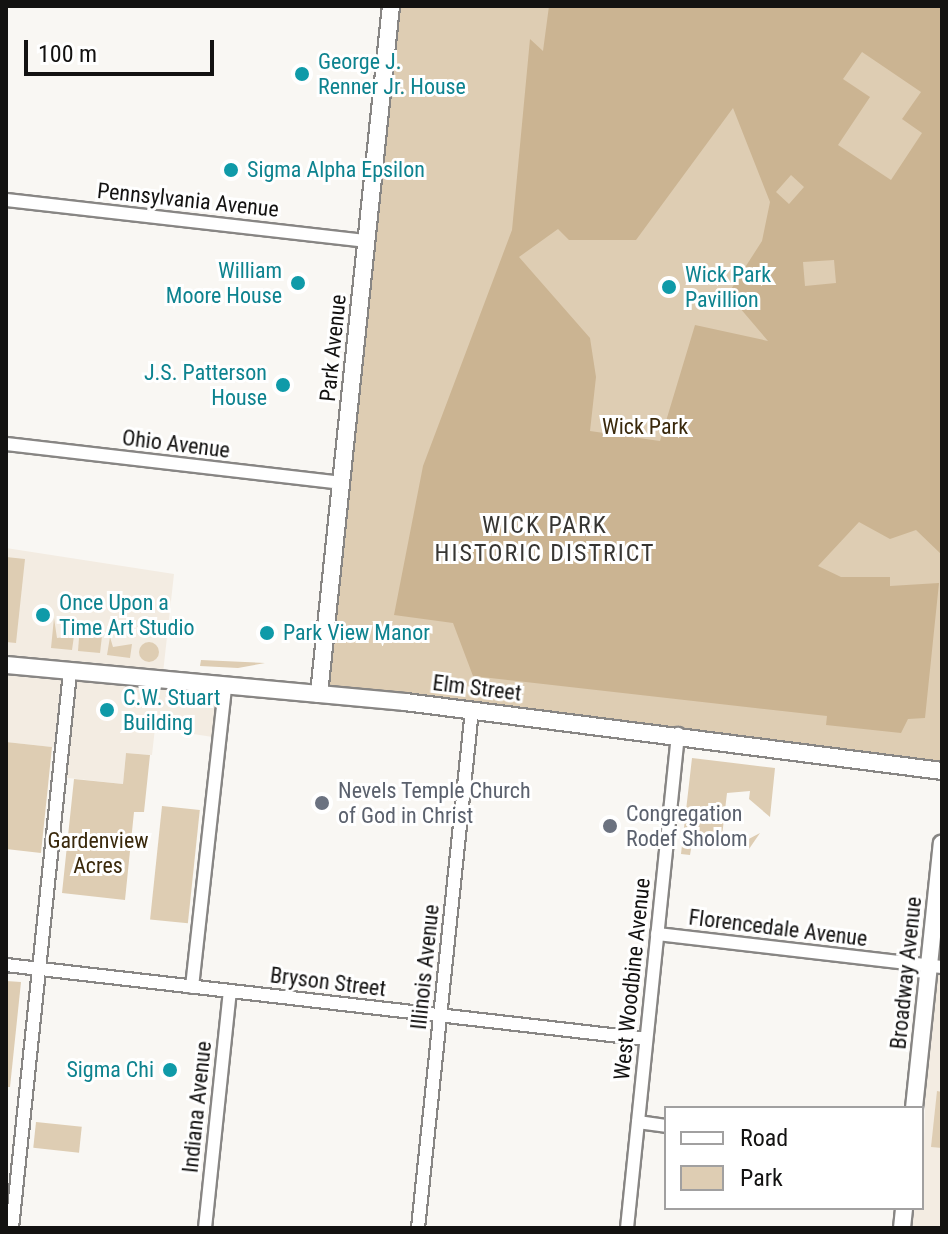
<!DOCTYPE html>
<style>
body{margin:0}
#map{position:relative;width:948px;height:1234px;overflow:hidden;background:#f9f7f3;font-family:"Roboto Condensed",sans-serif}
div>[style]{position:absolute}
.built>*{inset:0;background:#f3ece2}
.green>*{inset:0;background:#decdb3;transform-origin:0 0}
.round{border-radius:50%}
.forest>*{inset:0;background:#cbb492}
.roads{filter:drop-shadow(2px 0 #888684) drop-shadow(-2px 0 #888684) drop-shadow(0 2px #888684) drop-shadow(0 -2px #888684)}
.minor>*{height:12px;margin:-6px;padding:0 6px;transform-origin:6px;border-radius:6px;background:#fff}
.tertiary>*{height:16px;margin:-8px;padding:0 8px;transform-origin:8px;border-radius:8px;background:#fff}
.dots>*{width:22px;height:22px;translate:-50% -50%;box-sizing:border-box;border:4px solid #fff;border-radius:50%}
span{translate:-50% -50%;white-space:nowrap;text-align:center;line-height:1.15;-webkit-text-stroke:6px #fff;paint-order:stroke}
.culture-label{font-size:22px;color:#0d838f}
.left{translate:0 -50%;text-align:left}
.right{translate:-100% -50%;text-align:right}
.street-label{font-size:22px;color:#131211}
.park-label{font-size:22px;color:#3a290c}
.worship-label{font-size:22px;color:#5b616d}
.neighbourhood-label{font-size:24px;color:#373633;letter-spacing:2px}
.frame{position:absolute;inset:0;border:8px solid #131211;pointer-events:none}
.legend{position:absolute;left:664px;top:1106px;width:260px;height:104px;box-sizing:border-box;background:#fff;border:2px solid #a1a0a0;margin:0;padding:10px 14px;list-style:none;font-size:24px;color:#131211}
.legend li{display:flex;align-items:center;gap:16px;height:40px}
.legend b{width:40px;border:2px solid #a1a0a0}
.scale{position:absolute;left:24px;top:40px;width:190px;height:36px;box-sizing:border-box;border:4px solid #131211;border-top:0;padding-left:10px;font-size:24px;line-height:28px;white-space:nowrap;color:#131211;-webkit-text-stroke:6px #fff;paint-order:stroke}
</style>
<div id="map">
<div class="built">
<i style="clip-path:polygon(6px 548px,174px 574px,162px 682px,225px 689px,219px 738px,155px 728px,152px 755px,126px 753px,123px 784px,59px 777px,61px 748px,6px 742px)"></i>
<i style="clip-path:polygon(929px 966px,942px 967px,942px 1228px,902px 1228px,904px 1208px,922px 1208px)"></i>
</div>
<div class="green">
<i style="clip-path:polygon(391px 6px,942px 6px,942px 771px,319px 694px)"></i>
<i style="clip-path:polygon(6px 557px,25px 559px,16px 643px,6px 642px)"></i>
<i style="clip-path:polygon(54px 618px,57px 638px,74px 636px,72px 650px,51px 648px)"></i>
<i style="clip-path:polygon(102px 636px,100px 653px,78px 651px,79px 638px)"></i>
<i style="clip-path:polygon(110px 637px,113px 647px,132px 644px,130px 658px,107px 655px)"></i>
<i class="round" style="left:139px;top:642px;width:20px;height:20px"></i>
<i style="clip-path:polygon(201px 660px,265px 663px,238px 668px,200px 666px)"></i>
<i style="clip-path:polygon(6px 742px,52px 747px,41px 853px,6px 849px)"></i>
<i style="clip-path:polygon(126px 753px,150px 755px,144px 812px,134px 812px,125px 900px,62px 893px,74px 779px,123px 784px)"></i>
<i style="clip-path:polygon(692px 758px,775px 768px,770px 817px,749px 799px,750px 791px,727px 793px,722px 836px,743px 842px,760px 833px,749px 849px,692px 843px,690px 855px,681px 854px)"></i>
<i style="left:162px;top:806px;width:38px;height:114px;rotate:6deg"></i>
<i style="clip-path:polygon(6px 981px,21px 982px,10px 1087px,6px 1087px)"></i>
<i style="clip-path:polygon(937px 1091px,942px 1092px,942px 1148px,931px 1147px)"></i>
<i style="left:36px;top:1122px;width:46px;height:26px;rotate:6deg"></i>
</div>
<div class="forest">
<i style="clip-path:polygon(evenodd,549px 6px,942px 6px,942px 555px,916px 530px,890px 539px,859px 522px,818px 566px,841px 577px,890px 577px,890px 586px,939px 583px,925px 718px,908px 719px,901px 733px,826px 725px,827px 716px,473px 676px,453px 623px,394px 615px,423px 466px,512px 230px,530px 39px,543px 51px,549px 6px,862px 52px,921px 92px,902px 119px,922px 133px,891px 180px,838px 145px,870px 97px,843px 79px,862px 52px,549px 6px,733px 108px,770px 202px,762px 241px,728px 294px,768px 341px,695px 325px,660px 441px,590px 431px,596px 377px,590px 338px,519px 257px,558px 229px,569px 240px,636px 240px,733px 108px,549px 6px,791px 175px,804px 187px,789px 204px,776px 192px,791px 175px,549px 6px,834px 260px,836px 283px,805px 286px,803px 262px,834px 260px)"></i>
</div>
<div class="roads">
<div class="minor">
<i style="left:6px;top:200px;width:362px;rotate:6.5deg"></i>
<i style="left:6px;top:444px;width:337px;rotate:6.6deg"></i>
<i style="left:657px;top:934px;width:287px;rotate:6.6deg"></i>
<i style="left:6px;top:965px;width:644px;rotate:6.6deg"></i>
<i style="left:192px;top:987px;width:300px;rotate:-83.7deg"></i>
<i style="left:638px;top:1122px;width:28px;rotate:8deg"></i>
<i style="left:12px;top:1228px;width:559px;rotate:-84.04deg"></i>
<i style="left:205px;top:1228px;width:238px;rotate:-84deg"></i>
<i style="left:418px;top:1228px;width:521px;rotate:-84.05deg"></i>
<i style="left:627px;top:1228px;width:497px;rotate:-84.1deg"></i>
</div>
<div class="tertiary">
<i style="left:6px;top:665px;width:401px;rotate:5.3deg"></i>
<i style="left:405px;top:702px;width:541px;rotate:7.32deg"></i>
<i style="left:319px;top:694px;width:692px;rotate:-84.03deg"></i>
<i style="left:914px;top:1108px;width:266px;rotate:-84deg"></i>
<i style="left:902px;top:1228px;width:20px;rotate:-84deg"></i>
</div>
</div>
<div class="dots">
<i style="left:302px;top:74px;background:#0f9aa8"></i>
<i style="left:231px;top:170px;background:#0f9aa8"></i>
<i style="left:298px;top:283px;background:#0f9aa8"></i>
<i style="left:669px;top:287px;background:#0f9aa8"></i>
<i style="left:283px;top:385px;background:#0f9aa8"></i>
<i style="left:43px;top:615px;background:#0f9aa8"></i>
<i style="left:267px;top:633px;background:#0f9aa8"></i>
<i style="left:107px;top:710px;background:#0f9aa8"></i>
<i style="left:322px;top:803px;background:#6b7280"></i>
<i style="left:610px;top:826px;background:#6b7280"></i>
<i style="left:170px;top:1070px;background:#0f9aa8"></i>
</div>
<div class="culture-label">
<span class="left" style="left:318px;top:74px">George J.<br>Renner Jr. House</span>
<span class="left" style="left:247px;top:170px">Sigma Alpha Epsilon</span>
<span class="right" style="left:282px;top:283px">William<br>Moore House</span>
<span class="left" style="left:685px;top:287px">Wick Park<br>Pavillion</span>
<span class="right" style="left:267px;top:385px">J.S. Patterson<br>House</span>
<span class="left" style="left:59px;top:615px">Once Upon a<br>Time Art Studio</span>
<span class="left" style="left:283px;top:633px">Park View Manor</span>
<span class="left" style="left:123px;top:710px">C.W. Stuart<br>Building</span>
<span class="right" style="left:154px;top:1070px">Sigma Chi</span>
</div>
<div class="street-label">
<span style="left:188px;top:200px;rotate:6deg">Pennsylvania Avenue</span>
<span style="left:333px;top:348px;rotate:-84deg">Park Avenue</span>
<span style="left:176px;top:444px;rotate:7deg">Ohio Avenue</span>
<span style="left:477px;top:688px;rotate:7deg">Elm Street</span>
<span style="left:778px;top:928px;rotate:7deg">Florencedale Avenue</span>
<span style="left:425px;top:967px;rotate:-84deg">Illinois Avenue</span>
<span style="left:906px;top:973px;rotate:-84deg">Broadway Avenue</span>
<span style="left:632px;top:979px;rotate:-84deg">West Woodbine Avenue</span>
<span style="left:328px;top:982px;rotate:7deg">Bryson Street</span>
<span style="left:197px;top:1107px;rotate:-84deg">Indiana Avenue</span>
</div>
<div class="park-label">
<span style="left:645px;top:427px">Wick Park</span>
<span style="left:98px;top:853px">Gardenview<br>Acres</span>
</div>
<div class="worship-label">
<span class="left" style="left:338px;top:803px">Nevels Temple Church<br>of God in Christ</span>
<span class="left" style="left:626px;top:826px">Congregation<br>Rodef Sholom</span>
</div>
<div class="neighbourhood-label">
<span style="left:545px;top:540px">WICK PARK<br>HISTORIC DISTRICT</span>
</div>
<div class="frame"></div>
<ul class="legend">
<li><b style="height:10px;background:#fff"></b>Road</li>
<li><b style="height:22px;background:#decdb3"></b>Park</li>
</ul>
<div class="scale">100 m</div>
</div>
